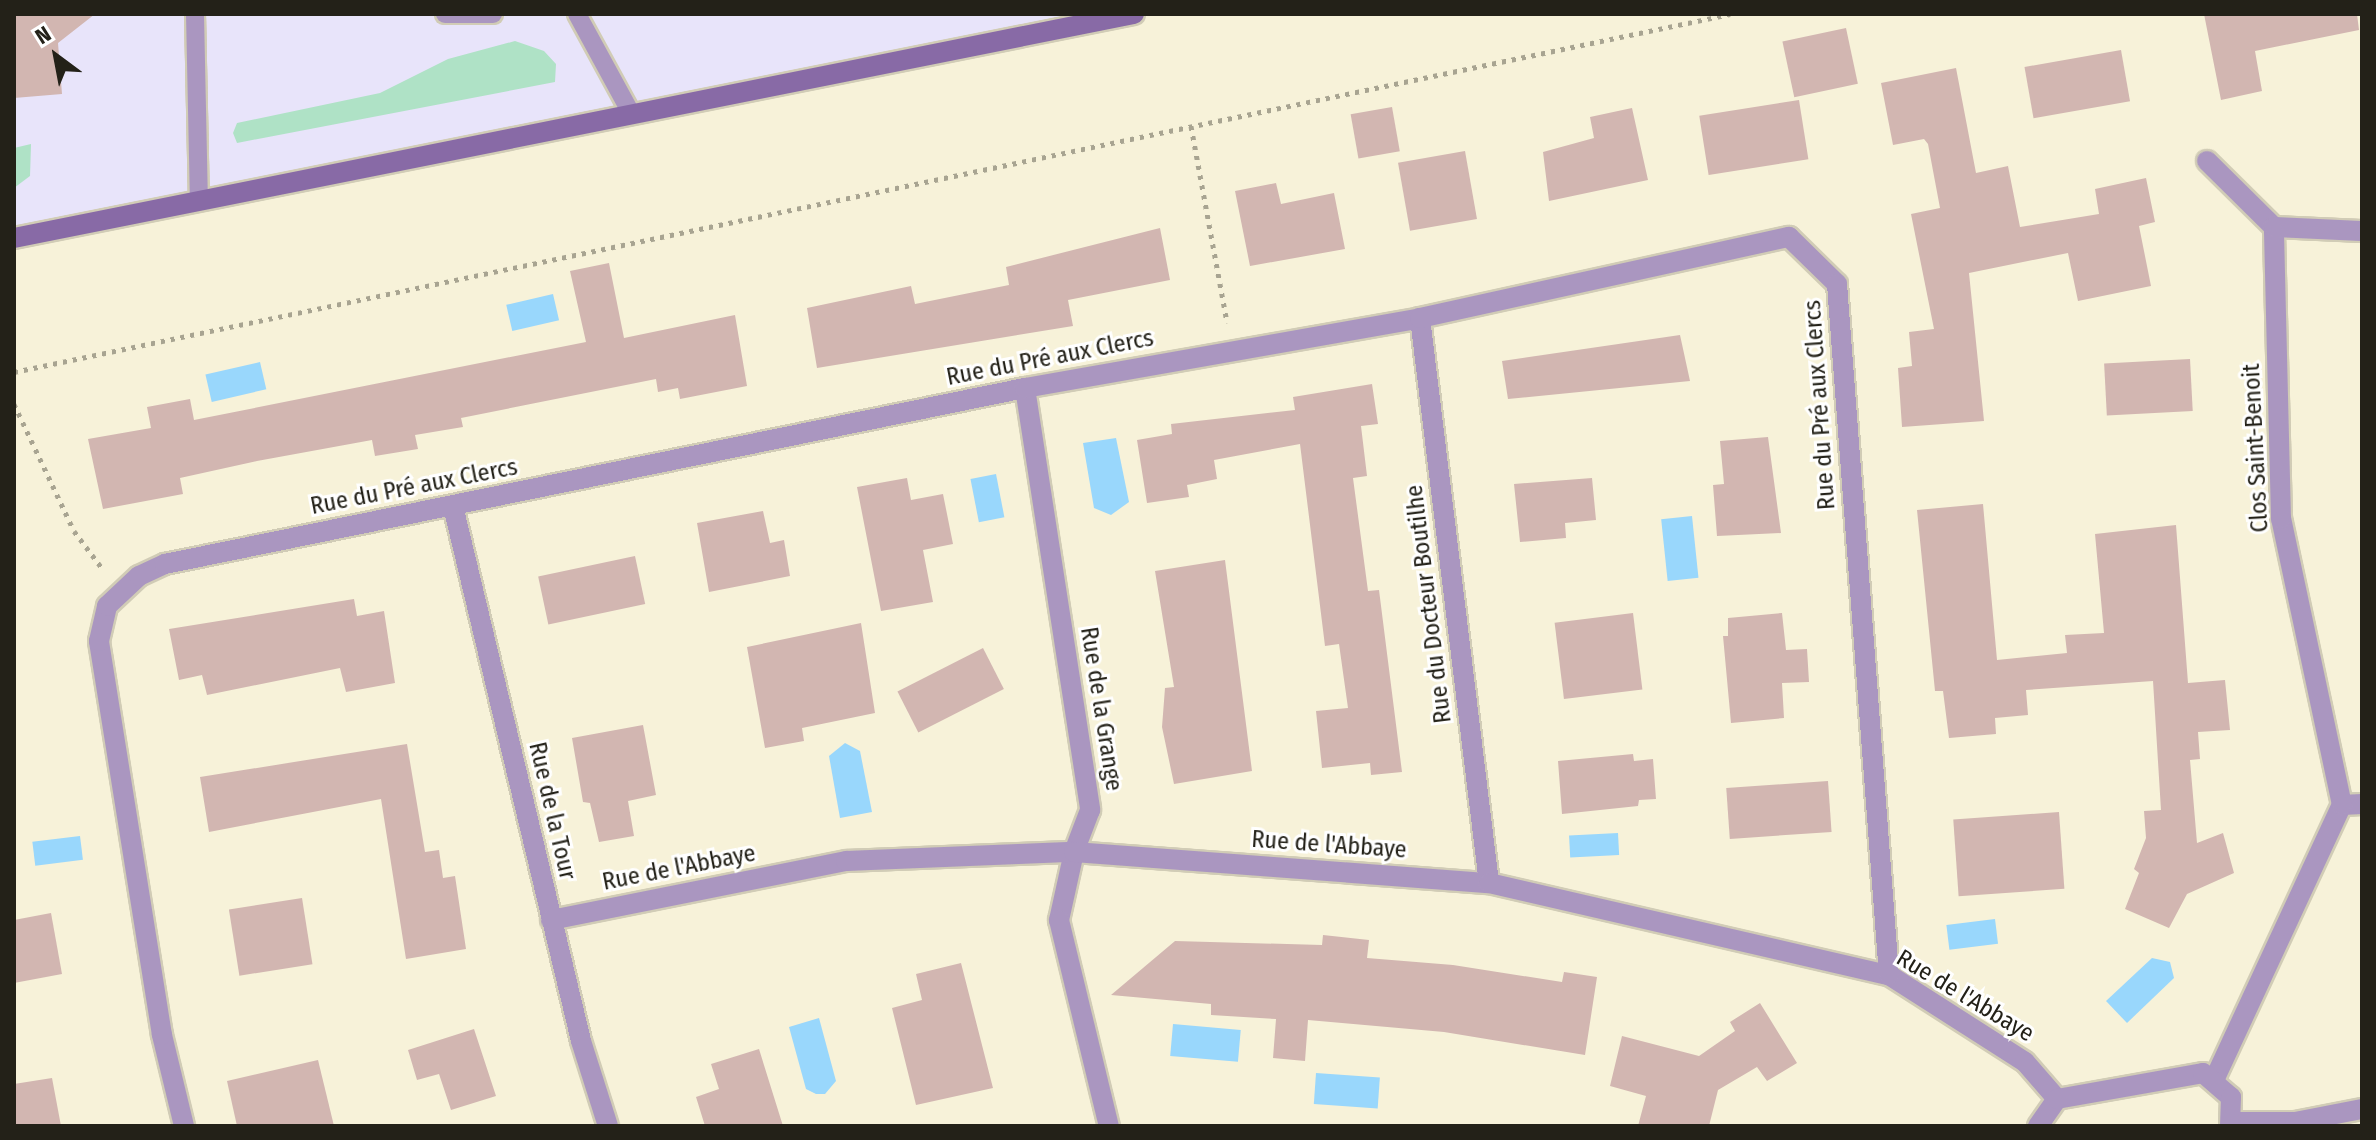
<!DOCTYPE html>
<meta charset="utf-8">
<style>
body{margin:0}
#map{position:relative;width:2376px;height:1140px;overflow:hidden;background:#f7f2d9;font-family:"Fira Sans Condensed",sans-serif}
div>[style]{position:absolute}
.commercial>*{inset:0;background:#e8e4fa}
.green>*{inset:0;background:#afe2c6}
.water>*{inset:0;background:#99d7fc;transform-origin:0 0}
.building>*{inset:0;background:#d2b6b1;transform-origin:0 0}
.path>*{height:5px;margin-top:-2.5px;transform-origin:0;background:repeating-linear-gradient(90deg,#a8a491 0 4px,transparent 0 10px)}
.roads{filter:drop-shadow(2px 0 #d1ccb6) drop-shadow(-2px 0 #d1ccb6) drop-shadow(0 2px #d1ccb6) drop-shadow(0 -2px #d1ccb6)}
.service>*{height:18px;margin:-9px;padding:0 9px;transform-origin:9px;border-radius:9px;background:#aa96c0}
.minor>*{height:20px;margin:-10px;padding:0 10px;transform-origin:10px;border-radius:10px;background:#aa96c0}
.secondary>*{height:20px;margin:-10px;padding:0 10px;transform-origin:10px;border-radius:10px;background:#886aa6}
span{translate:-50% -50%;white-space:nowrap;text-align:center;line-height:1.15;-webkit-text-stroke:6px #fff;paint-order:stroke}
.street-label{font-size:24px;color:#232118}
.frame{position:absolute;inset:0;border:16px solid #232118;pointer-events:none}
.north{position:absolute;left:16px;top:16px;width:80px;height:80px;-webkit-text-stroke:6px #fff;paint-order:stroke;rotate:328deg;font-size:22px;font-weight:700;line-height:32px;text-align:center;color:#232118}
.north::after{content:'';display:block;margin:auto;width:28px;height:36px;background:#232118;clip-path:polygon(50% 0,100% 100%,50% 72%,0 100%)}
</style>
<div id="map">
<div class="commercial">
<i style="clip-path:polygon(14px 14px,1134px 14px,14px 238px)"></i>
</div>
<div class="green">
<i style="clip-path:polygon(515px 41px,544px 51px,556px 64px,555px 82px,237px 143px,233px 133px,237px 123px,380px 93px,448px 59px)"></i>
<i style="clip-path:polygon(31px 144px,30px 176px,14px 188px,14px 148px)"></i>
</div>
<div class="water">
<i style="left:553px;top:294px;width:27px;height:48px;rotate:77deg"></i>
<i style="left:260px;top:362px;width:28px;height:56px;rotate:77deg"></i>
<i style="clip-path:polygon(1116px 438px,1129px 502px,1111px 515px,1094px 508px,1083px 443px)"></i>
<i style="left:996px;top:474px;width:44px;height:26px;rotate:79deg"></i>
<i style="left:1692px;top:516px;width:62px;height:31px;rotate:84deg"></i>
<i style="clip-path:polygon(845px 743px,860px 751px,872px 812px,840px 818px,829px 756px)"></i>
<i style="left:1618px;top:833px;width:22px;height:49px;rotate:87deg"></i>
<i style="left:80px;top:836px;width:24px;height:48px;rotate:83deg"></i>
<i style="left:1995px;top:919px;width:25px;height:49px;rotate:83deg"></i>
<i style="clip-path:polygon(2152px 958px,2170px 962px,2174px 978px,2127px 1023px,2106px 1001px)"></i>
<i style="clip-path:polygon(819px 1018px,836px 1081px,825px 1094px,816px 1094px,806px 1089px,789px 1027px)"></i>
<i style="left:1173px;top:1024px;width:68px;height:32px;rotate:5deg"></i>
<i style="left:1316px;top:1073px;width:64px;height:31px;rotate:4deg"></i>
</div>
<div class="building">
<i style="clip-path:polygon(14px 14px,95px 14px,58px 43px,62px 94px,14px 98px)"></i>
<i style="clip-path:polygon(2204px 14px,2357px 14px,2359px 30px,2255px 51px,2262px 91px,2221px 100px)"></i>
<i style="left:1846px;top:28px;width:57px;height:65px;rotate:78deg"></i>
<i style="left:2121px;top:50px;width:52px;height:98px;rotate:80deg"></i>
<i style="clip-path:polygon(1956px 68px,1976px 173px,2008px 166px,2020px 227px,2099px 214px,2095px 189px,2146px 178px,2155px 222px,2139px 226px,2151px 286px,2078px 301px,2068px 253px,1969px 273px,1984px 421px,1902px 427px,1898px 368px,1912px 366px,1909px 332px,1934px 329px,1911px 214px,1940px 208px,1928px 144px,1924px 139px,1893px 145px,1881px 83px)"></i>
<i style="left:1799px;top:100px;width:60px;height:101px;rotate:81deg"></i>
<i style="left:1392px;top:107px;width:45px;height:42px;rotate:80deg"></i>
<i style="clip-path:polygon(1632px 108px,1648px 180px,1549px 201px,1543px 152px,1594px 138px,1590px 117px)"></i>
<i style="left:1465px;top:151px;width:69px;height:68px;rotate:80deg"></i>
<i style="clip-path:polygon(1276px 183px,1281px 204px,1334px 193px,1345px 249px,1250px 266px,1235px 191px)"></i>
<i style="clip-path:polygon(1160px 228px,1170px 280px,1068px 300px,1073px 326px,817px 368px,807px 308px,911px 286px,915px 304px,1009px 285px,1006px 267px)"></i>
<i style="clip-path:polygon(609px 263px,624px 338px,735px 315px,747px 386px,680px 399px,678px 388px,658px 392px,656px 379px,461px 418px,463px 427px,415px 435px,418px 449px,375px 456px,372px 440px,257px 461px,180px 478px,183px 494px,103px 509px,88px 439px,151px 428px,147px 407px,190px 399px,194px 420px,586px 342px,570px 271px)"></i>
<i style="clip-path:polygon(1680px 335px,1690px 381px,1508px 399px,1502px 361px)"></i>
<i style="left:2190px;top:359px;width:52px;height:86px;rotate:87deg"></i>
<i style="clip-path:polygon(1372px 384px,1378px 424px,1361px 426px,1367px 476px,1353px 478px,1368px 591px,1379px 590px,1402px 772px,1371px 775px,1370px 763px,1322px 768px,1316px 711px,1348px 708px,1339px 644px,1325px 646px,1300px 444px,1214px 460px,1217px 479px,1187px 485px,1189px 497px,1147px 503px,1137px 440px,1172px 434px,1171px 424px,1295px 410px,1293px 397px)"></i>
<i style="clip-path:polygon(1768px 437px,1781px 533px,1717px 536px,1713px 485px,1724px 484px,1720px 441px)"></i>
<i style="clip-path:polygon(907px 478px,911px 500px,943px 494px,953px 544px,923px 550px,933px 602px,881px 611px,857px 487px)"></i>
<i style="clip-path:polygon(1592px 478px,1596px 520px,1565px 523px,1566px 538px,1520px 542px,1514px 484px)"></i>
<i style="clip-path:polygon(1983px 504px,1997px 660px,2067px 653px,2065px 635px,2104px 633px,2095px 534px,2176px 525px,2188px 683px,2225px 680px,2230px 730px,2198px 732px,2200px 759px,2190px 760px,2197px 843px,2223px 833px,2234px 873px,2187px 894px,2169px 928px,2125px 909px,2139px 873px,2134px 869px,2146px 838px,2144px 811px,2161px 810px,2153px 681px,2026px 690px,2028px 715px,1995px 718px,1996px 734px,1949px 738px,1943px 691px,1935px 691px,1917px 510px)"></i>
<i style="clip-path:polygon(763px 511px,770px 543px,784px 540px,790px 576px,709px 592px,697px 523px)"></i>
<i style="left:635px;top:556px;width:49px;height:99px;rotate:78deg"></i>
<i style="clip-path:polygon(1225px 560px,1252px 771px,1174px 784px,1162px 727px,1165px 688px,1174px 687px,1155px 571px)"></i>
<i style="clip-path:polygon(354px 599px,357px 616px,384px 611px,395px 683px,346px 692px,340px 668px,207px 695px,202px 675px,179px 680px,169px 629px)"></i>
<i style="left:1633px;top:613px;width:77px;height:79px;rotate:83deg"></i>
<i style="clip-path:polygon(1782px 613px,1786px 650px,1807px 649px,1809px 682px,1782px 683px,1784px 718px,1731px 723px,1723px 636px,1728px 636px,1728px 618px)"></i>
<i style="clip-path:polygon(861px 623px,875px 713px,802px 728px,804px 741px,765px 748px,747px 647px)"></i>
<i style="left:983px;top:648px;width:46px;height:96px;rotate:63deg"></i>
<i style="clip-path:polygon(643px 725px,656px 795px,628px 801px,634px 836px,599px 842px,590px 803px,583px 802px,572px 738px)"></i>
<i style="clip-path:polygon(407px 744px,425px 852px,439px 850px,443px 878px,455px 876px,466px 949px,406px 959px,381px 799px,209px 832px,200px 777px)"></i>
<i style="clip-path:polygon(1633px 754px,1634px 761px,1653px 759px,1656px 799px,1639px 800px,1638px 806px,1562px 814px,1558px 761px)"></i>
<i style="left:1828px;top:781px;width:51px;height:102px;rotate:86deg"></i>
<i style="left:2059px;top:812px;width:77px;height:106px;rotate:86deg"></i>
<i style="left:302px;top:898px;width:67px;height:74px;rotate:81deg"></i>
<i style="clip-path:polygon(51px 913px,62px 974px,14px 983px,14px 920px)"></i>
<i style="clip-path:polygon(1323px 935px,1369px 940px,1367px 958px,1453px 965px,1562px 982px,1564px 972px,1597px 977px,1585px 1055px,1444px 1032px,1308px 1020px,1305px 1061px,1273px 1058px,1276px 1019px,1211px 1015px,1211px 1004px,1111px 995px,1175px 941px,1322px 945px)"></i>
<i style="clip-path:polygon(961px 963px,993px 1088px,916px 1105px,892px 1008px,922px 1000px,916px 974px)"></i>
<i style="clip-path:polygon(1760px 1003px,1797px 1063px,1767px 1081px,1757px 1067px,1718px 1090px,1709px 1126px,1638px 1126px,1646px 1096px,1610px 1086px,1622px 1036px,1699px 1056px,1735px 1031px,1730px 1022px)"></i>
<i style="clip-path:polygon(474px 1029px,496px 1096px,451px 1110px,439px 1074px,417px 1080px,408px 1050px)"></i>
<i style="clip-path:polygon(759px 1049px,783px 1126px,705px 1126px,696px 1097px,719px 1089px,711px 1064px)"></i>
<i style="clip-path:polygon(318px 1060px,334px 1126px,237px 1126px,227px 1081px)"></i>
<i style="clip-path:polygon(52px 1078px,61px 1126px,14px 1126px,14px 1084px)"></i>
</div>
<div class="path">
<i style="left:1191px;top:126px;width:200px;rotate:79.6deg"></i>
<i style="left:14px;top:372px;width:1753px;rotate:-11.78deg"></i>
<i style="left:14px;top:404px;width:140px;rotate:64.7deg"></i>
<i style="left:74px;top:531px;width:46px;rotate:52.9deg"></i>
</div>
<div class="roads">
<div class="service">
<i style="left:195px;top:14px;width:185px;rotate:88.8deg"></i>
<i style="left:445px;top:14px;width:48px"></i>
<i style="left:577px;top:14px;width:113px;rotate:61.4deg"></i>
</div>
<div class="minor">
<i style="left:2207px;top:161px;width:94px;rotate:44.6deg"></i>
<i style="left:1420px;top:318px;width:569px;rotate:83.04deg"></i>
<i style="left:1025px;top:388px;width:427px;rotate:81.2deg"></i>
<i style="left:1090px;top:810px;width:45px;rotate:110.9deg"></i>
<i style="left:1074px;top:852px;width:70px;rotate:102.4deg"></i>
<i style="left:1059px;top:920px;width:212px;rotate:76.4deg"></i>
<i style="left:453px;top:506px;width:550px;rotate:76.54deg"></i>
<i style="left:581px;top:1041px;width:89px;rotate:72.4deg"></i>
<i style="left:2342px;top:805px;width:20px;rotate:-3deg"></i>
<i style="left:551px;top:920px;width:301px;rotate:-11.3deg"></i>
<i style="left:846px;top:861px;width:228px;rotate:-2.3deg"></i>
<i style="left:1074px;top:852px;width:416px;rotate:4.3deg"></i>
<i style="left:1489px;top:883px;width:410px;rotate:13deg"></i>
<i style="left:1889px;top:975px;width:161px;rotate:32.6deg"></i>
<i style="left:2025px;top:1062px;width:49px;rotate:49.1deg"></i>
<i style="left:2215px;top:1078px;width:301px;rotate:-65.1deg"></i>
<i style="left:2342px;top:805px;width:292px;rotate:-102deg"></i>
<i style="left:2281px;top:519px;width:292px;rotate:-91.4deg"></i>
<i style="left:2274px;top:227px;width:88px;rotate:2.6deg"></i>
<i style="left:2232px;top:1122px;width:63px"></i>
<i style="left:2295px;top:1122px;width:68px;rotate:-11deg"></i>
<i style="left:184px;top:1126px;width:94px;rotate:-103.6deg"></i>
<i style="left:162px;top:1035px;width:399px;rotate:-99.1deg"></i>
<i style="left:99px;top:641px;width:36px;rotate:-77deg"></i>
<i style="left:107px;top:606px;width:44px;rotate:-43.2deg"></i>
<i style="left:139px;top:576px;width:29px;rotate:-25deg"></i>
<i style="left:165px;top:564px;width:878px;rotate:-11.57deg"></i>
<i style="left:1025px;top:388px;width:401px;rotate:-10deg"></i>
<i style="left:1420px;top:318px;width:378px;rotate:-12.4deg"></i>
<i style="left:1789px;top:237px;width:67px;rotate:44.4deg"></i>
<i style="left:1837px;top:284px;width:693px;rotate:85.7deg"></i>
<i style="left:2038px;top:1126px;width:33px;rotate:-55deg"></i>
<i style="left:2057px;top:1099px;width:148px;rotate:-10.1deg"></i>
<i style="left:2203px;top:1073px;width:37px;rotate:41deg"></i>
<i style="left:2231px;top:1097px;width:29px;rotate:92deg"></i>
</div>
<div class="secondary">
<i style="left:14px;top:238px;width:1142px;rotate:-11.31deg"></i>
</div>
</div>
<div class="street-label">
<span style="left:1050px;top:358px;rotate:-11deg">Rue du Pré aux Clercs</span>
<span style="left:1820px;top:405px;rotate:-94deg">Rue du Pré aux Clercs</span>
<span style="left:2256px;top:448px;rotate:-93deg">Clos Saint-Benoit</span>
<span style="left:414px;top:487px;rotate:-11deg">Rue du Pré aux Clercs</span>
<span style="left:1429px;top:604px;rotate:-97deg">Rue du Docteur Boutilhe</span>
<span style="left:1101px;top:709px;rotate:81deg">Rue de la Grange</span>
<span style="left:552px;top:811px;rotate:77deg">Rue de la Tour</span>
<span style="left:1329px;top:845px;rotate:4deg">Rue de l'Abbaye</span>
<span style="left:679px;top:868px;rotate:-11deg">Rue de l'Abbaye</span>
<span style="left:1965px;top:996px;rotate:31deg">Rue de l'Abbaye</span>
</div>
<div class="frame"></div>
<div class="north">N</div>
</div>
